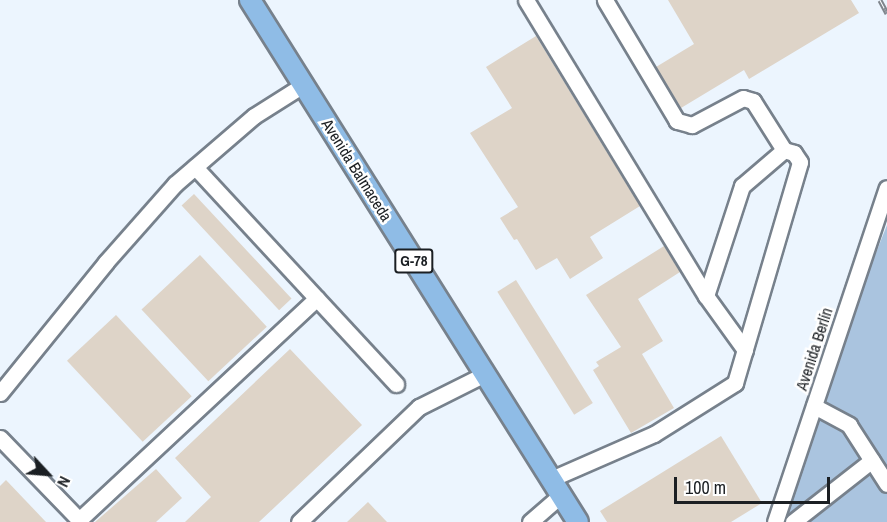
<!DOCTYPE html>
<meta charset="utf-8">
<style>
body{margin:0}
#map{position:relative;width:887px;height:522px;overflow:hidden;background:#ecf5fe;font-family:"Archivo Narrow",sans-serif}
div>[style]{position:absolute}
.green>*{inset:0;background:#aac4df}
.building>*{inset:0;background:#ded4c8;transform-origin:0 0}
.roads{filter:drop-shadow(2px 0 #77818c) drop-shadow(-2px 0 #77818c) drop-shadow(0 2px #77818c) drop-shadow(0 -2px #77818c)}
.minor>*{height:15px;margin:-7.5px;padding:0 7.5px;transform-origin:7.5px;border-radius:7.5px;background:#fff}
.major>*{height:20px;margin:-10px;padding:0 10px;transform-origin:10px;border-radius:10px;background:#8fbce6}
.rail>*{height:5px;margin-top:-2.5px;transform-origin:0;background:repeating-linear-gradient(90deg,#fff 0 9px,#7f858c 0 18px);box-sizing:border-box;border-block:2px solid #7f858c}
span{translate:-50% -50%;white-space:nowrap;text-align:center;line-height:1.15;-webkit-text-stroke:5px #fff;paint-order:stroke}
.shield-label span{padding:2px 4px;background:#fff;border:2px solid;border-radius:4px;-webkit-text-stroke-width:0}
.shield-label{font-size:15px;color:#1b1f23;font-weight:700}
.street-label{font-size:16px;color:#1b1f23}
.north{position:absolute;left:18px;top:444px;width:60px;height:60px;-webkit-text-stroke:4px #fff;paint-order:stroke;rotate:116deg;font-size:16px;font-weight:700;line-height:24px;text-align:center;color:#1b1f23}
.north::after{content:'';display:block;margin:auto;width:21px;height:27px;background:#1b1f23;clip-path:polygon(50% 0,100% 100%,50% 72%,0 100%)}
.scale{position:absolute;left:674px;top:477px;width:156px;height:27px;box-sizing:border-box;border:3px solid #1b1f23;border-top:0;padding-left:8px;font-size:18px;line-height:21px;white-space:nowrap;color:#1b1f23;-webkit-text-stroke:4px #fff;paint-order:stroke}
</style>
<div id="map">
<div class="green">
<i style="clip-path:polygon(887px 225px,887px 522px,785px 522px,870px 268px)"></i>
</div>
<div class="building">
<i style="clip-path:polygon(668px 0,851px 0,859px 13px,749px 79px,744px 70px,681px 108px,656px 67px,694px 44px)"></i>
<i style="clip-path:polygon(536px 36px,640px 206px,590px 237px,603px 258px,570px 279px,557px 258px,536px 270px,517px 239px,514px 240px,500px 218px,518px 207px,470px 133px,512px 108px,486px 67px)"></i>
<i style="left:194px;top:194px;width:143px;height:17px;rotate:47deg"></i>
<i style="clip-path:polygon(664px 246px,680px 272px,638px 299px,663px 341px,642px 354px,674px 408px,631px 433px,593px 370px,599px 366px,596px 362px,621px 347px,586px 295px)"></i>
<i style="left:200px;top:255px;width:98px;height:80px;rotate:47deg"></i>
<i style="left:516px;top:280px;width:145px;height:22px;rotate:58deg"></i>
<i style="left:116px;top:315px;width:111px;height:67px;rotate:47deg"></i>
<i style="clip-path:polygon(290px 349px,362px 425px,259px 522px,185px 522px,211px 497px,175px 458px)"></i>
<i style="clip-path:polygon(721px 436px,762px 503px,731px 522px,607px 522px,600px 511px)"></i>
<i style="clip-path:polygon(156px 469px,182px 498px,156px 522px,95px 522px)"></i>
<i style="clip-path:polygon(6px 480px,46px 522px,0 522px,0 486px)"></i>
<i style="clip-path:polygon(368px 502px,387px 522px,347px 522px)"></i>
</div>
<div class="roads">
<div class="minor">
<i style="left:526px;top:0;width:346px;rotate:58.7deg"></i>
<i style="left:195px;top:167px;width:296px;rotate:47.2deg"></i>
<i style="left:745px;top:350px;width:67px;rotate:-125.8deg"></i>
<i style="left:706px;top:296px;width:116px;rotate:-71.9deg"></i>
<i style="left:742px;top:186px;width:55px;rotate:-40.6deg"></i>
<i style="left:0;top:393px;width:169px;rotate:-51deg"></i>
<i style="left:106px;top:262px;width:104px;rotate:-48.5deg"></i>
<i style="left:175px;top:184px;width:104px;rotate:-40.7deg"></i>
<i style="left:254px;top:116px;width:58px;rotate:-32.3deg"></i>
<i style="left:814px;top:406px;width:40px;rotate:28deg"></i>
<i style="left:849px;top:425px;width:70px;rotate:57.2deg"></i>
<i style="left:0;top:438px;width:117px;rotate:46deg"></i>
<i style="left:551px;top:479px;width:112px;rotate:-23.6deg"></i>
<i style="left:654px;top:434px;width:96px;rotate:-32.2deg"></i>
<i style="left:735px;top:383px;width:230px;rotate:-73.6deg"></i>
<i style="left:800px;top:162px;width:11px;rotate:-124deg"></i>
<i style="left:794px;top:153px;width:10px;rotate:-163deg"></i>
<i style="left:784px;top:150px;width:58px;rotate:-122.3deg"></i>
<i style="left:753px;top:101px;width:10px;rotate:-163deg"></i>
<i style="left:743px;top:98px;width:58px;rotate:152.1deg"></i>
<i style="left:692px;top:125px;width:16px;rotate:-165deg"></i>
<i style="left:677px;top:121px;width:141px;rotate:-120.8deg"></i>
<i style="left:79px;top:520px;width:325px;rotate:-43deg"></i>
<i style="left:299px;top:522px;width:166px;rotate:-43.8deg"></i>
<i style="left:419px;top:407px;width:74px;rotate:-26.6deg"></i>
<i style="left:530px;top:522px;width:41px;rotate:-41.1deg"></i>
<i style="left:775px;top:522px;width:352px;rotate:-71.5deg"></i>
<i style="left:793px;top:522px;width:100px;rotate:-38.1deg"></i>
</div>
<div class="major">
<i style="left:250px;top:0;width:616px;rotate:57.86deg"></i>
</div>
</div>
<div class="rail">
<i style="left:880px;top:0;width:15px;rotate:62deg"></i>
</div>
<div class="shield-label">
<span style="left:414px;top:261px">G-78</span>
</div>
<div class="street-label">
<span style="left:357px;top:170px;rotate:58deg">Avenida Balmaceda</span>
<span style="left:814px;top:349px;rotate:-72deg">Avenida Berlín</span>
</div>
<div class="north">N</div>
<div class="scale">100 m</div>
</div>
